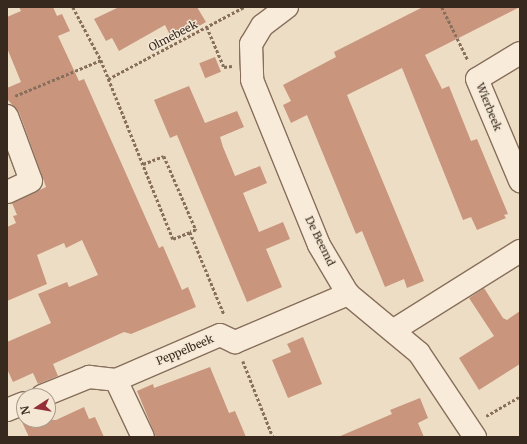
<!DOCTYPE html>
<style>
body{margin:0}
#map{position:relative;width:527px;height:444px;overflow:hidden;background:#edddc5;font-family:Merriweather,serif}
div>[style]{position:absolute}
.building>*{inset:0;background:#c9967d;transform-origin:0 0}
.path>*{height:2.5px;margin-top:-1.25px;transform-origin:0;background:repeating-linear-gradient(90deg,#876f5c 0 3px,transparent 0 5px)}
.roads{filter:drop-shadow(1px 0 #876f5c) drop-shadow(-1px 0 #876f5c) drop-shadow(0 1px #876f5c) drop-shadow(0 -1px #876f5c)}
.minor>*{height:22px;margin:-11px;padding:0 11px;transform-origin:11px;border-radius:11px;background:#f8ebd9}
span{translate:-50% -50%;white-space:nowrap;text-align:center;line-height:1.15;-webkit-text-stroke:3px #f4e8d5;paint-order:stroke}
.street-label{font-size:11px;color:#38291f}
.frame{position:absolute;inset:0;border:8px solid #38291f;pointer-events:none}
.north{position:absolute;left:16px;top:388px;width:40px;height:40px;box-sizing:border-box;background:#f4e8d5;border:1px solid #a99c8c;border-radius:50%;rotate:258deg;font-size:11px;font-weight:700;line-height:16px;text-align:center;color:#38291f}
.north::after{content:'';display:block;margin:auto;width:14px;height:18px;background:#942e38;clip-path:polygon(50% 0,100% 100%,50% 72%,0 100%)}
</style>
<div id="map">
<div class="building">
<i style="clip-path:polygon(19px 7px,53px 7px,57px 16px,62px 14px,70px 31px,58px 36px,79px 81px,84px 79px,159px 248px,163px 246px,182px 290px,188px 287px,196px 307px,131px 334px,124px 332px,53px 364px,58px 376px,38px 384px,33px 373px,13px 382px,7px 369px,7px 342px,51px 323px,38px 294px,67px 282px,69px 287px,98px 275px,82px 240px,66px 248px,64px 243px,37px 255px,47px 284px,7px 301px,7px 227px,16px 223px,13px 216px,17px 215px,12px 203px,46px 187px,19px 112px,7px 99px,7px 88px,21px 82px,7px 48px,7px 17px,21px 11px)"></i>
<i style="clip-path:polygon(119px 7px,197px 7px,206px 22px,173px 41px,165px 25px,119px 51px,112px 38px,106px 41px,94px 19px)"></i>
<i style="clip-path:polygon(423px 7px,520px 7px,425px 55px,442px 89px,449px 86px,471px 141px,477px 139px,508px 214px,504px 215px,506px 218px,477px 230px,471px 217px,463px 220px,402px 68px,347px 95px,424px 281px,407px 288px,404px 279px,385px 287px,362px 231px,356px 234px,307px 115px,291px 123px,283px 105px,291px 101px,283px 85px,336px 57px,334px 52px)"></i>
<i style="left:215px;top:57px;width:16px;height:17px;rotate:68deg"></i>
<i style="clip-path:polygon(189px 86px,205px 123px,237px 111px,244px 127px,220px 137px,223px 147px,235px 176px,260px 166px,267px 183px,243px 193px,259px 232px,283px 222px,290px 239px,266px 249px,282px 287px,247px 302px,177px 135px,170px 138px,154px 100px)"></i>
<i style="clip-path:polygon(484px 288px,503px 318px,507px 320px,520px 311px,520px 364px,479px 390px,459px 358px,494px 336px,469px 298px)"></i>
<i style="clip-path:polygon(303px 337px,322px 384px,288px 398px,272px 360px,291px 352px,287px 344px)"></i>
<i style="clip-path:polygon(210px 367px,229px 413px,235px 411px,246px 437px,156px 437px,137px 391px,153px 384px,154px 388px)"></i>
<i style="clip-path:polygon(420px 398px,428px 418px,418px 423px,424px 437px,338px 437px,392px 414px,390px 410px)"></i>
<i style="clip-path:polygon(84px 407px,89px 419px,95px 417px,104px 437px,29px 437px,21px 420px,56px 420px)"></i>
</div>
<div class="path">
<i style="left:73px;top:7px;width:60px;rotate:62.2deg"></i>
<i style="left:101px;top:60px;width:193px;rotate:68.1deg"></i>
<i style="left:173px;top:239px;width:18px;rotate:-22deg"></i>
<i style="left:190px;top:232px;width:89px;rotate:67.5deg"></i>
<i style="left:442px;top:7px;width:59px;rotate:63.9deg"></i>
<i style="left:207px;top:27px;width:43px;rotate:67deg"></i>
<i style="left:224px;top:67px;width:8px;rotate:-7deg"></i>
<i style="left:108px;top:79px;width:154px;rotate:-27.9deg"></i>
<i style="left:15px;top:96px;width:93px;rotate:-22.7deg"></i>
<i style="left:143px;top:164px;width:22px;rotate:-21deg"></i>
<i style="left:164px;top:156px;width:81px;rotate:66.6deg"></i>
<i style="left:196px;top:230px;width:6px;rotate:162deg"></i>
<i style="left:243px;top:361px;width:82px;rotate:68.5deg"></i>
<i style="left:486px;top:416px;width:39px;rotate:-30deg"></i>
</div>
<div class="roads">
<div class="minor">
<i style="left:287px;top:7px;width:31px;rotate:143deg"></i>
<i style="left:262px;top:26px;width:21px;rotate:121deg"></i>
<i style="left:251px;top:44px;width:36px;rotate:88deg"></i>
<i style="left:252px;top:80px;width:178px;rotate:67.9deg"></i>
<i style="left:319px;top:245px;width:57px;rotate:59.4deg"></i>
<i style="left:348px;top:294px;width:92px;rotate:39.7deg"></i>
<i style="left:419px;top:353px;width:101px;rotate:56.3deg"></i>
<i style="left:520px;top:53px;width:50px;rotate:148.8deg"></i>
<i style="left:477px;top:79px;width:111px;rotate:67.1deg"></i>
<i style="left:7px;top:116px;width:69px;rotate:69.7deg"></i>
<i style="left:31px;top:181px;width:26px;rotate:155deg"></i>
<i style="left:394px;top:330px;width:149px;rotate:-32.1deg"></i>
<i style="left:116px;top:380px;width:63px;rotate:64.7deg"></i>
<i style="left:42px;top:396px;width:51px;rotate:-22deg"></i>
<i style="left:89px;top:377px;width:27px;rotate:6deg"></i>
<i style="left:116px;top:380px;width:113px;rotate:-23.4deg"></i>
<i style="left:220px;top:335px;width:17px;rotate:25deg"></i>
<i style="left:235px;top:342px;width:123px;rotate:-23deg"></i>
<i style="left:7px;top:410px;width:18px;rotate:-22deg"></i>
</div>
</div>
<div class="street-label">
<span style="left:173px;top:36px;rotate:-28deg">Olmebeek</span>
<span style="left:489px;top:107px;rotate:68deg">Wierbeek</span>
<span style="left:320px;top:241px;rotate:64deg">De Beemd</span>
<span style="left:185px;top:350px;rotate:-23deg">Peppelbeek</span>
</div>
<div class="frame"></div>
<div class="north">N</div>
</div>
